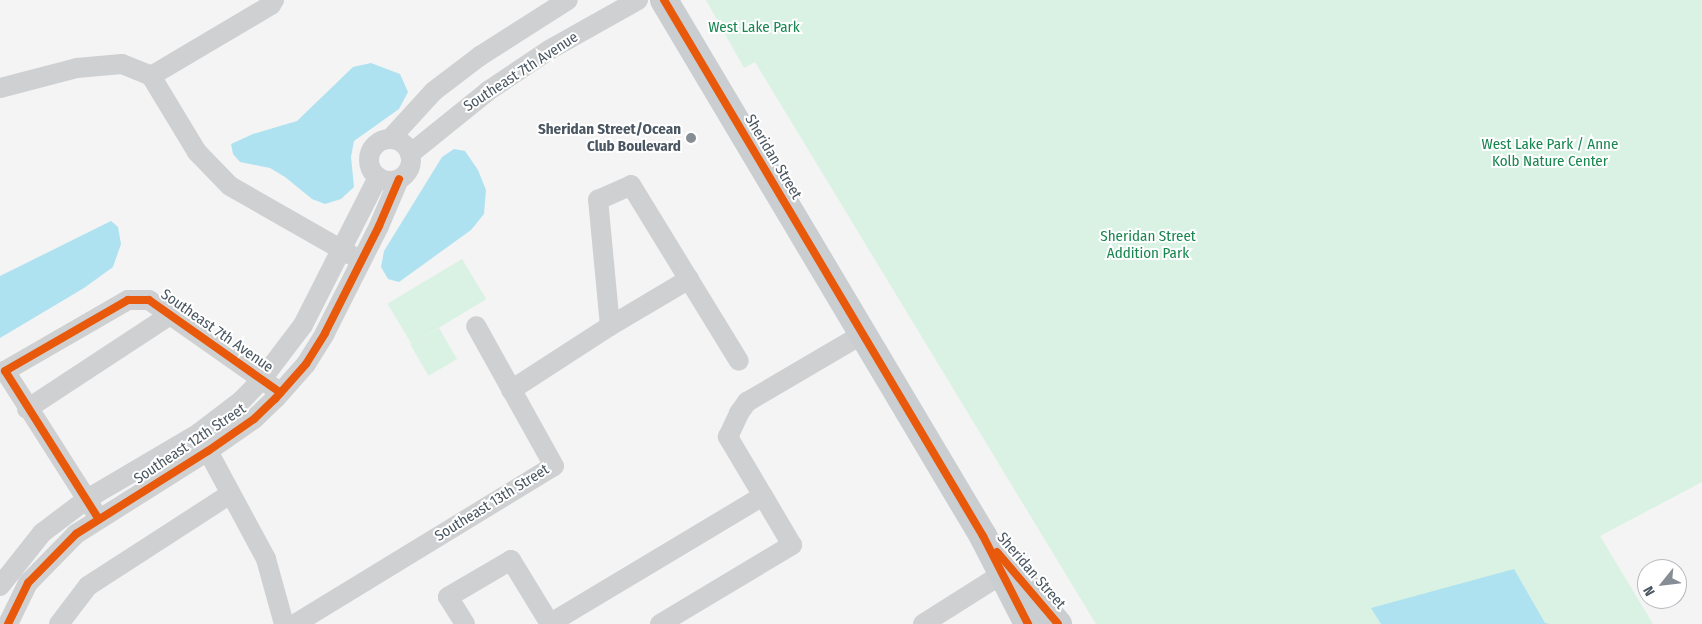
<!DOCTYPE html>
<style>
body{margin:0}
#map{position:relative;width:1702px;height:624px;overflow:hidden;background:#f4f4f4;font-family:"Fira Sans Condensed",sans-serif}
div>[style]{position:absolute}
.green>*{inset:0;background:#d9f2e3;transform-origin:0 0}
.water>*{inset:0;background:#aee2f0}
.street>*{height:20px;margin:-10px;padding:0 10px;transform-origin:10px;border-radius:10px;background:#ced0d2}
.street>.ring{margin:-10px;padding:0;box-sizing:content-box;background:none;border:20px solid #ced0d2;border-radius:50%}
.primary>*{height:28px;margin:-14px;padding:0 14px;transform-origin:14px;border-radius:14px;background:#caced1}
.cycleway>*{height:8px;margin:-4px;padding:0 4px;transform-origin:4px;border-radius:4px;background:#e8590c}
.dots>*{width:14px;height:14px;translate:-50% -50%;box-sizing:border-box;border:2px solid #fff;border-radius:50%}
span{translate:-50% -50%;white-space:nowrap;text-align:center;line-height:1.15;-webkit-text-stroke:4px #fff;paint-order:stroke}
.park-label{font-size:15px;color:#17864f}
.street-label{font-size:15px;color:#4a5661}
.poi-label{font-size:15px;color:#4a5661;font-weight:700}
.right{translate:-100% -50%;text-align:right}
.north{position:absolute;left:1637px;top:559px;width:50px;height:50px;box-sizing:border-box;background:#fff;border:1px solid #b7bbc0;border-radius:50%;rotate:241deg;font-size:14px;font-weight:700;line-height:20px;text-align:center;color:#4a5661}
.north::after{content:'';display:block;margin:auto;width:18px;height:22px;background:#868d94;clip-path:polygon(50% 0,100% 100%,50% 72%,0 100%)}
</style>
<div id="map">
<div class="green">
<i style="clip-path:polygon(706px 0,1702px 0,1702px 482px,1600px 536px,1653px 624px,1096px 624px,755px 62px,744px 68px)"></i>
<i style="left:462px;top:259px;width:47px;height:87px;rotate:59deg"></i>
<i style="left:439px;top:328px;width:36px;height:33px;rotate:60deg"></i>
</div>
<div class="water">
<i style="clip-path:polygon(371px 63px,400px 74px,408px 92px,399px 109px,354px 141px,351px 157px,354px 187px,341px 199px,325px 204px,312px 199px,285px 177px,270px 168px,240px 162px,233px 154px,231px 144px,253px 134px,297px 121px,353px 67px)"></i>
<i style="clip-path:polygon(454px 149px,465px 151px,478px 170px,486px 190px,484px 214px,471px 230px,399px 282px,388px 279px,381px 267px,384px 251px,442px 157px)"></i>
<i style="clip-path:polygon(111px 221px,118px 227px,121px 244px,113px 267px,84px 288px,0 338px,0 276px)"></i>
<i style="clip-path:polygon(1514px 569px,1545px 623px,1550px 624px,1381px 624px,1371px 608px)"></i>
</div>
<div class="street">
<i style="left:151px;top:76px;width:89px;rotate:58.8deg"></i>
<i style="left:197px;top:152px;width:47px;rotate:45.9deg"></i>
<i style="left:230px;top:186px;width:139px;rotate:29.7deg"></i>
<i style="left:151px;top:76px;width:139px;rotate:-30.6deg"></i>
<i style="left:271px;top:5px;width:6px;rotate:-59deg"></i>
<i style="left:0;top:88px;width:80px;rotate:-14.6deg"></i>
<i style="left:77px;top:68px;width:45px;rotate:-5.1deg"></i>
<i style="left:122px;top:64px;width:31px;rotate:22deg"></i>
<i style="left:390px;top:139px;width:65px;rotate:-47.5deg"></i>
<i style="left:434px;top:91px;width:58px;rotate:-37.3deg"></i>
<i style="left:480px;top:56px;width:104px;rotate:-32.5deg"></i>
<i class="ring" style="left:369px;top:139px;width:22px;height:22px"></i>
<i style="left:410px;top:154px;width:100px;rotate:-38.9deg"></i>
<i style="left:488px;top:91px;width:73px;rotate:-33.9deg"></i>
<i style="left:549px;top:50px;width:102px;rotate:-29.3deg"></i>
<i style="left:610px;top:326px;width:92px;rotate:-30.7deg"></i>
<i style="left:511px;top:390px;width:118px;rotate:-32.9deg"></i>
<i style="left:610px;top:326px;width:127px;rotate:-95.4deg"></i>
<i style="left:598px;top:200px;width:36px;rotate:-24deg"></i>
<i style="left:631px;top:185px;width:206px;rotate:58.5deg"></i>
<i style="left:27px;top:409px;width:171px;rotate:-33.3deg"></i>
<i style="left:202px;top:440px;width:135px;rotate:61.7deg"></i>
<i style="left:266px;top:559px;width:67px;rotate:74.5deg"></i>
<i style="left:93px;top:509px;width:164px;rotate:-122.5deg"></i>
<i style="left:5px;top:371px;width:142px;rotate:-30deg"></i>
<i style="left:128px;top:300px;width:21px"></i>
<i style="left:149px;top:300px;width:151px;rotate:35.1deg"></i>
<i style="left:0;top:586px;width:68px;rotate:-51.6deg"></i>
<i style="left:42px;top:533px;width:56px;rotate:-37.1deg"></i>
<i style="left:87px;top:499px;width:130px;rotate:-30.5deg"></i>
<i style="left:199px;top:433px;width:54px;rotate:-37.5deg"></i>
<i style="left:242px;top:400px;width:29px;rotate:-46deg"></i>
<i style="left:262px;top:379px;width:68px;rotate:-52.8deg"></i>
<i style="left:303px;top:325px;width:166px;rotate:-63.1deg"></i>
<i style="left:8px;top:624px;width:46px;rotate:-64deg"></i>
<i style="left:28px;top:583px;width:69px;rotate:-45.6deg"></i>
<i style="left:76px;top:534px;width:156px;rotate:-32.2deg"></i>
<i style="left:208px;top:451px;width:56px;rotate:-34.8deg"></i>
<i style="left:254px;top:419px;width:29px;rotate:-44deg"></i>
<i style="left:275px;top:399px;width:47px;rotate:-48.5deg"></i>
<i style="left:306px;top:364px;width:36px;rotate:-58deg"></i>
<i style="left:325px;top:333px;width:120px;rotate:-63.2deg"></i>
<i style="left:379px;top:226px;width:51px;rotate:-66.9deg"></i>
<i style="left:59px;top:624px;width:48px;rotate:-52.7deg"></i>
<i style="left:88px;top:586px;width:169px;rotate:-32.9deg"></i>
<i style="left:295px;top:624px;width:303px;rotate:-31.4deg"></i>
<i style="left:554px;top:466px;width:160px;rotate:-119.1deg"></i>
<i style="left:465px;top:624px;width:32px;rotate:-122deg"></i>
<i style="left:448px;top:597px;width:73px;rotate:-30.4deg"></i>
<i style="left:511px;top:560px;width:75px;rotate:58.6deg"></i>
<i style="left:549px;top:624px;width:249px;rotate:-30.9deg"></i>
<i style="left:763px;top:496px;width:69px;rotate:-120.7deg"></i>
<i style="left:728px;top:437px;width:26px;rotate:-65deg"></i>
<i style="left:739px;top:413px;width:14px;rotate:-54deg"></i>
<i style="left:747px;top:402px;width:134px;rotate:-30.4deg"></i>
<i style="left:660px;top:624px;width:154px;rotate:-30.9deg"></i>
<i style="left:792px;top:545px;width:57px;rotate:-120.6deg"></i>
<i style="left:923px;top:624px;width:93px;rotate:-32.3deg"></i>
</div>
<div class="primary">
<i style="left:664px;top:0;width:624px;rotate:59.24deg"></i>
<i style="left:983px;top:536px;width:99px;rotate:62.9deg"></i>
<i style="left:1012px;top:570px;width:71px;rotate:49.6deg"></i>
</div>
<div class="cycleway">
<i style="left:664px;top:0;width:624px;rotate:59.24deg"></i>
<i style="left:983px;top:536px;width:99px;rotate:62.9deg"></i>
<i style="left:98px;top:518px;width:174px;rotate:-122.3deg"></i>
<i style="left:5px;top:371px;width:142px;rotate:-30deg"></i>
<i style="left:128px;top:300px;width:21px"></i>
<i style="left:149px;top:300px;width:161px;rotate:35.2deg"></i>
<i style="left:997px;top:552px;width:94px;rotate:49.7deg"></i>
<i style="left:8px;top:624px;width:46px;rotate:-64deg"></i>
<i style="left:28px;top:583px;width:69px;rotate:-45.6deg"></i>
<i style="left:76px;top:534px;width:156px;rotate:-32.2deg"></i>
<i style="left:208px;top:451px;width:56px;rotate:-34.8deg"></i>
<i style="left:254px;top:419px;width:29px;rotate:-44deg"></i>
<i style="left:275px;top:399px;width:47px;rotate:-48.5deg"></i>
<i style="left:306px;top:364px;width:36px;rotate:-58deg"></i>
<i style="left:325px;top:333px;width:120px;rotate:-63.2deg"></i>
<i style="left:379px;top:226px;width:51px;rotate:-66.9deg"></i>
</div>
<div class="dots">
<i style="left:691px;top:138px;background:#868d94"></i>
</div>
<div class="park-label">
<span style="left:754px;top:28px">West Lake Park</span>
<span style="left:1550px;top:153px">West Lake Park / Anne<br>Kolb Nature Center</span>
<span style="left:1148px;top:245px">Sheridan Street<br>Addition Park</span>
</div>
<div class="street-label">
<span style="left:521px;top:72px;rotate:-33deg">Southeast 7th Avenue</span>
<span style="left:773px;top:157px;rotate:59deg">Sheridan Street</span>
<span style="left:217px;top:331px;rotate:35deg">Southeast 7th Avenue</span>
<span style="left:190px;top:444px;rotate:-34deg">Southeast 12th Street</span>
<span style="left:492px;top:503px;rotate:-32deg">Southeast 13th Street</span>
<span style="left:1031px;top:571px;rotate:49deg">Sheridan Street</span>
</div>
<div class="poi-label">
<span class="right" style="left:681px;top:138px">Sheridan Street/Ocean<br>Club Boulevard</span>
</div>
<div class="north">N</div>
</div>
